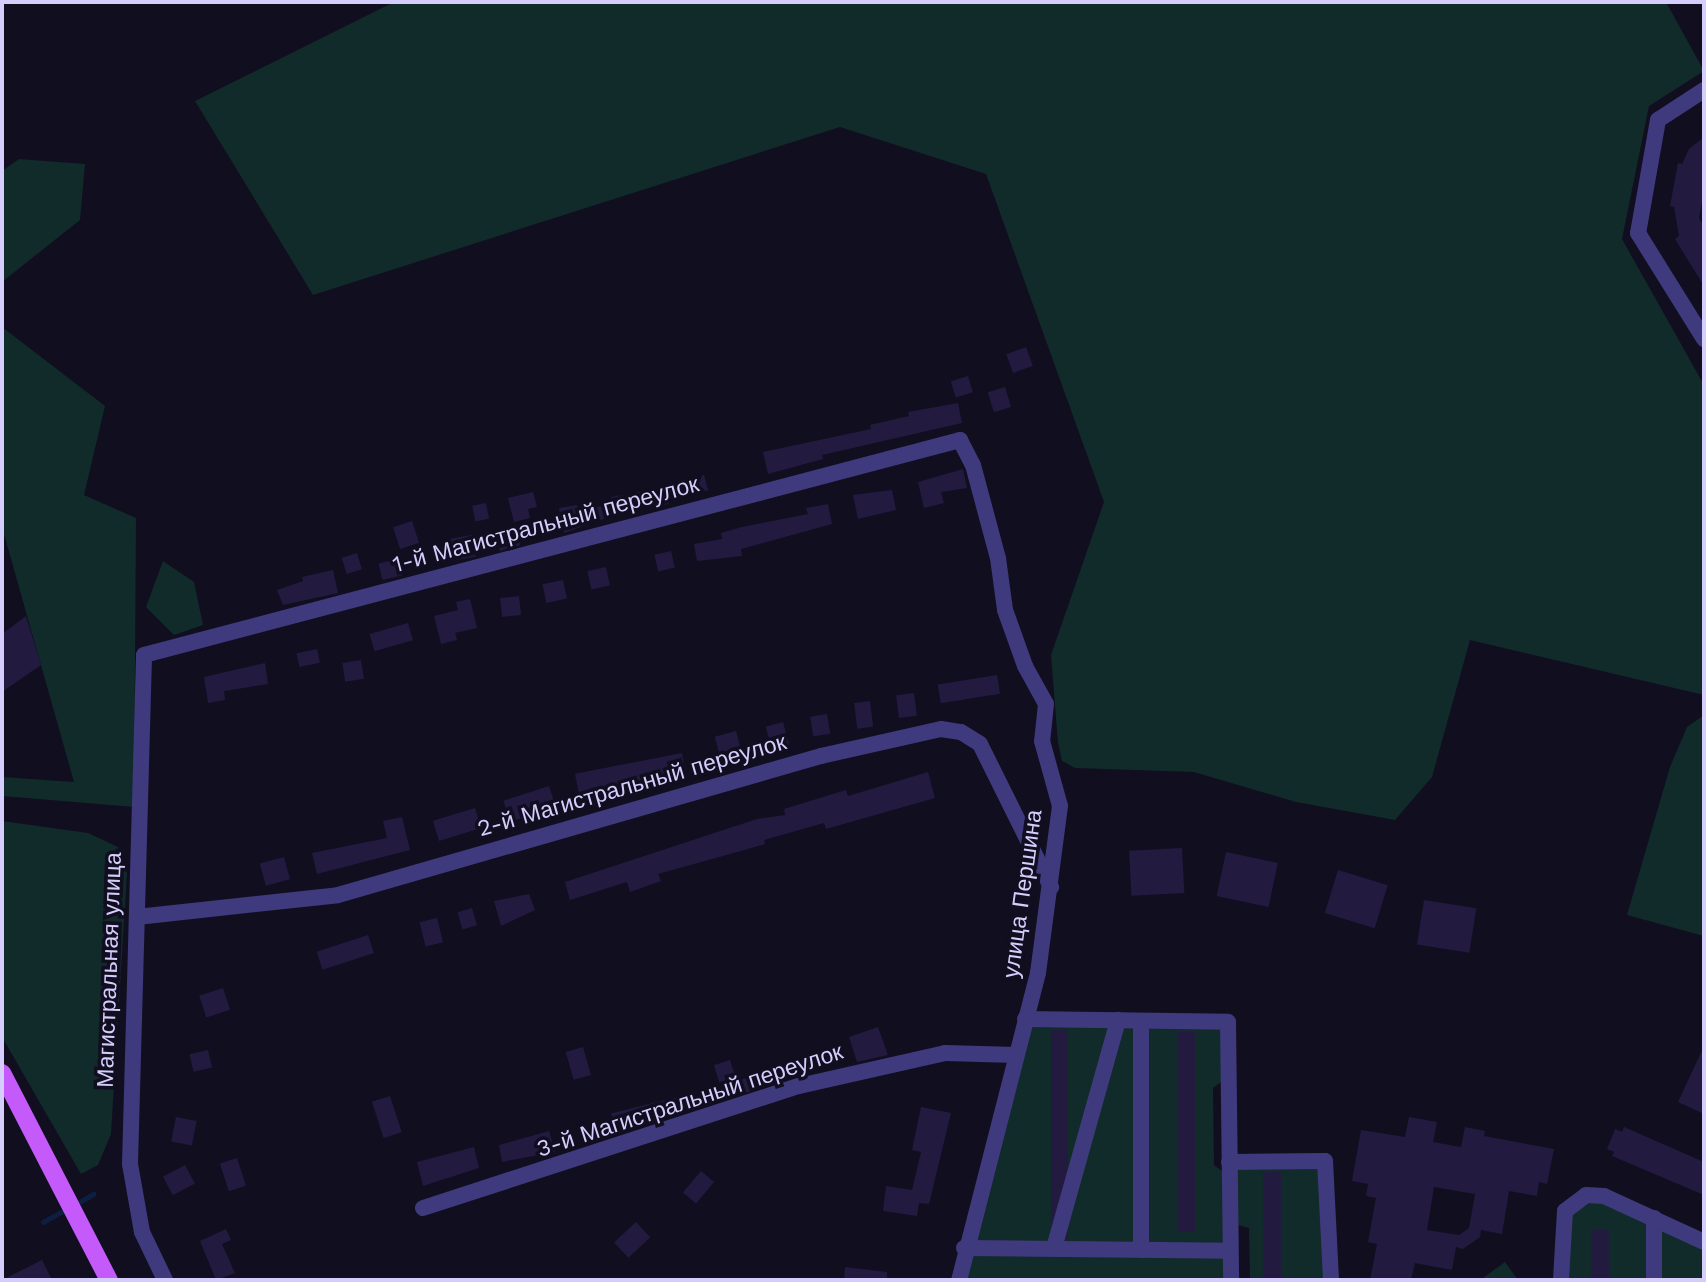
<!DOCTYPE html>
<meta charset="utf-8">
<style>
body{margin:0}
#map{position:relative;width:1706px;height:1282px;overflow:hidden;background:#110e20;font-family:"Work Sans",sans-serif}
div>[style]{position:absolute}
.green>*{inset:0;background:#112a2a;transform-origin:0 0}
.stream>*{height:4.5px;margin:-2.25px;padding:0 2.25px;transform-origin:2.25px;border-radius:2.25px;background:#0d1e40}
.building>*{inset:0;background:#231a40;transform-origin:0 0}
.minor>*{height:16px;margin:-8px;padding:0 8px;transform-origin:8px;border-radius:8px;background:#3f3a7d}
.primary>*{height:18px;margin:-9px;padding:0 9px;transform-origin:9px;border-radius:9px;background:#c35af9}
span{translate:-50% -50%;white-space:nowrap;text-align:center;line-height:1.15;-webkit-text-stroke:7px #110e20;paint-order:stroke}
.street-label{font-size:23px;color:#d5cefd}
.frame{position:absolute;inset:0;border:4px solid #d5cefd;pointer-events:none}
</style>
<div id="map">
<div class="green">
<i style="clip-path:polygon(394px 2px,1666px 2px,1704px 71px,1649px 106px,1622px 239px,1704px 385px,1704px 695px,1470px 640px,1432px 777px,1395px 820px,1296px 802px,1194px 772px,1075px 768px,1062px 761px,1058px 743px,1051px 655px,1104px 502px,986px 174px,840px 127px,313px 295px,195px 101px)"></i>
<i style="clip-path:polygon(19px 159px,85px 164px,80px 220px,2px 282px,2px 171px)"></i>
<i style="clip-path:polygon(2px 327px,105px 406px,84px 495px,136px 518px,134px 807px,2px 796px,2px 777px,74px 782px,2px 527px)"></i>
<i style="clip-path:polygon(163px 561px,194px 582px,203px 625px,174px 635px,146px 607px)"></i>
<i style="clip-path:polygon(1704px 715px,1704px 936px,1627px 915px,1670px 767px,1687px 727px)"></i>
<i style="clip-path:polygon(2px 821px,88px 833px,118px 847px,127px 872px,111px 1134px,98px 1165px,81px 1174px,2px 1037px)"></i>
<i style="clip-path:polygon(1029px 1022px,1114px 1024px,1051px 1245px,969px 1244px)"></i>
<i style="clip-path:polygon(1123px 1024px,1136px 1024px,1135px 1243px,1061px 1243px)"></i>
<i style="clip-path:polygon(1145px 1025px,1223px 1027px,1224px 1080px,1213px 1088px,1214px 1165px,1225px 1173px,1225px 1248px,1144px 1247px)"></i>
<i style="clip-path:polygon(1320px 1165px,1326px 1280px,1250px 1280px,1249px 1228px,1234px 1224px,1234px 1166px)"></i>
<i style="clip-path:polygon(1587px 1197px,1651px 1223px,1650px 1280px,1564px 1280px,1568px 1212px)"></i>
<i style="clip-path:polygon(1657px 1225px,1704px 1247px,1704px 1280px,1657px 1280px)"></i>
<i style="left:968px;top:1252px;width:257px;height:28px"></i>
<i style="clip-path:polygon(1505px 1262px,1518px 1280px,1480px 1280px)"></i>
</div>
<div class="stream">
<i style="left:76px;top:1204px;width:20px;rotate:-30deg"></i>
<i style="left:43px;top:1222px;width:29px;rotate:-29deg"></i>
</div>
<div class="building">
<i style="clip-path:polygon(1704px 137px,1704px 190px,1699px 218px,1704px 227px,1704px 286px,1675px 239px,1679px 236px,1674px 207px,1670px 206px,1678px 163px,1682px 164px,1689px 149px)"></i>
<i style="left:1026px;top:347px;width:20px;height:21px;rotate:70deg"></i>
<i style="left:968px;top:376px;width:17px;height:18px;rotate:73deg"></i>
<i style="left:1005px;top:387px;width:21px;height:18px;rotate:73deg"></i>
<i style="clip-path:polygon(958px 403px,962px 423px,822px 455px,823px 459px,768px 474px,763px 452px,871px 429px,870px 425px,909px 416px,908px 412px)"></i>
<i style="clip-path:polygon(963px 469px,967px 488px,941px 492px,944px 503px,924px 508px,918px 482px)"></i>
<i style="left:704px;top:475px;width:16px;height:16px;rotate:75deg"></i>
<i style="clip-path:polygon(667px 487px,669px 504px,629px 510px,564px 533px,559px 508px,577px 505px,579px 512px,612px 503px,611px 497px)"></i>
<i style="clip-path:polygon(892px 490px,896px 510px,858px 519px,853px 495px)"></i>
<i style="clip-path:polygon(533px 492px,537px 507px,528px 509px,530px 518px,514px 522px,508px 498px)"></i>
<i style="left:486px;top:503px;width:16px;height:14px;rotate:79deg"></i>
<i style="clip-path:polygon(828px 504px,832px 524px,741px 549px,742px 556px,697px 561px,694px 544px,722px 539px,721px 533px,742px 527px,808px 514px,806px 508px)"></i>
<i style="left:412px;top:521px;width:23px;height:20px;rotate:72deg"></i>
<i style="left:515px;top:526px;width:20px;height:21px;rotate:75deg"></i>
<i style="left:472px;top:535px;width:22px;height:28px;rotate:80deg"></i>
<i style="left:671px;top:551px;width:17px;height:17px;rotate:77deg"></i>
<i style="left:357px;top:553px;width:17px;height:16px;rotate:73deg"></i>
<i style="left:398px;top:559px;width:17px;height:20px;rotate:77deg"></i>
<i style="left:606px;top:567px;width:19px;height:19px;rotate:78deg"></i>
<i style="clip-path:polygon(333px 570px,338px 593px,283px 605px,277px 590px,303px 581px,302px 577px)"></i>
<i style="left:563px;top:580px;width:19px;height:21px;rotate:78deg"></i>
<i style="left:519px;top:596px;width:19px;height:19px;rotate:84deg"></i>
<i style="clip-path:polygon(470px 599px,477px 628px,455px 633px,457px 640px,441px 644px,434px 616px,458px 610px,456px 602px)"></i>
<i style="clip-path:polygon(26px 616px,41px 665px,2px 692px,2px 634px)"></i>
<i style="left:408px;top:623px;width:18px;height:40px;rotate:74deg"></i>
<i style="left:317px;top:649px;width:14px;height:21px;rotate:78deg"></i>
<i style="left:361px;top:660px;width:19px;height:19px;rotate:81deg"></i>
<i style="clip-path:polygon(265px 663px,268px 684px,224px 691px,225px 700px,208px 703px,204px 677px)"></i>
<i style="left:997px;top:675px;width:19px;height:60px;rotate:81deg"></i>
<i style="left:914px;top:693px;width:23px;height:18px;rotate:83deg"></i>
<i style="left:870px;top:701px;width:26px;height:16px;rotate:83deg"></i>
<i style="left:827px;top:714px;width:20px;height:17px;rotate:81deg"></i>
<i style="left:783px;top:722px;width:24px;height:18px;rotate:75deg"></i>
<i style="left:736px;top:731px;width:23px;height:22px;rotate:75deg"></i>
<i style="left:682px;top:753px;width:20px;height:109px;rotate:79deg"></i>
<i style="clip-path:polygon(928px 772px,935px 798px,826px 829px,824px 823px,764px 840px,765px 844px,741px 851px,658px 874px,661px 881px,630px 892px,627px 882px,570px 900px,565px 882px,757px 819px,785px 815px,784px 809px,846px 790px,848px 796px)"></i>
<i style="left:549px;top:786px;width:22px;height:48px;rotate:72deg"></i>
<i style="left:475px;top:808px;width:21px;height:44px;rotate:73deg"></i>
<i style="clip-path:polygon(402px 817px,410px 850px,317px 874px,312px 853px,387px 838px,383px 821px)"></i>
<i style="left:1182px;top:848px;width:45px;height:53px;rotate:87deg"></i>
<i style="left:1226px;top:852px;width:53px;height:45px;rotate:12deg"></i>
<i style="left:284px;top:857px;width:23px;height:25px;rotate:75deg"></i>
<i style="left:1338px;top:870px;width:52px;height:45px;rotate:17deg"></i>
<i style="clip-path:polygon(529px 894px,535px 910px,501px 926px,494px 901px)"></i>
<i style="left:1424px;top:900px;width:53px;height:45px;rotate:9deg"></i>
<i style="left:472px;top:908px;width:18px;height:15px;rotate:74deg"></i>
<i style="left:437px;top:918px;width:25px;height:18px;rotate:76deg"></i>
<i style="left:368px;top:935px;width:19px;height:54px;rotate:72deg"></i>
<i style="left:223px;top:988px;width:23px;height:25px;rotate:72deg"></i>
<i style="clip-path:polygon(878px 1027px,888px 1055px,857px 1062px,849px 1037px)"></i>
<i style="left:1051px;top:1030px;width:17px;height:212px"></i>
<i style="left:1178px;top:1032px;width:17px;height:200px"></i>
<i style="clip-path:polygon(1704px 1046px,1704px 1114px,1678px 1102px)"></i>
<i style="left:583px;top:1047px;width:29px;height:18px;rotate:74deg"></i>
<i style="left:208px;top:1050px;width:18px;height:19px;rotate:77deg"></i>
<i style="left:730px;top:1060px;width:19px;height:17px;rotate:72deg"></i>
<i style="left:759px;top:1074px;width:14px;height:19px;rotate:73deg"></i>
<i style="left:390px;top:1096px;width:38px;height:19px;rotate:72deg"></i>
<i style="left:681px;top:1096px;width:16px;height:72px;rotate:76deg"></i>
<i style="clip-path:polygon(921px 1107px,951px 1113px,929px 1204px,919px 1203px,917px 1216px,883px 1211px,886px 1186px,912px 1190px,921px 1152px,912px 1150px)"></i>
<i style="left:176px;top:1117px;width:21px;height:25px;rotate:11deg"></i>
<i style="clip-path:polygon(evenodd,1409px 1117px,1437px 1122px,1433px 1142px,1461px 1147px,1465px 1127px,1485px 1131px,1484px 1136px,1554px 1149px,1547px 1184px,1539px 1182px,1537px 1196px,1509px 1191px,1502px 1234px,1481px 1230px,1480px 1237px,1463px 1249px,1456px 1247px,1452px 1270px,1415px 1263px,1411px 1280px,1370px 1280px,1377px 1244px,1368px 1242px,1376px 1198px,1366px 1196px,1368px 1184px,1352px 1181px,1361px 1130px,1405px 1137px,1409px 1117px,1434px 1187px,1475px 1194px,1469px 1228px,1459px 1235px,1427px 1230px,1434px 1187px)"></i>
<i style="clip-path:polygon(1624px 1127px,1704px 1162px,1704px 1195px,1612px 1156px,1614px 1152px,1607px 1149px,1615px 1129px,1622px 1132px)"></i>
<i style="clip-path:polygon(549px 1131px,555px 1152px,502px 1162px,499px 1145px)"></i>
<i style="clip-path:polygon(474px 1147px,479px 1168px,423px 1186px,417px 1162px)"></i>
<i style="left:237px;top:1158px;width:29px;height:18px;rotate:72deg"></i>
<i style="left:185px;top:1165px;width:21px;height:25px;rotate:62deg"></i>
<i style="left:701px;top:1171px;width:17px;height:28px;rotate:40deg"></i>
<i style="left:1263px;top:1172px;width:18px;height:108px"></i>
<i style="left:636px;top:1222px;width:21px;height:30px;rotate:47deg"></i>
<i style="clip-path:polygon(226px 1229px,231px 1240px,222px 1244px,235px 1273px,216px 1280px,200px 1241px)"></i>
<i style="left:1591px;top:1230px;width:18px;height:50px"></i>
<i style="clip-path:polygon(42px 1260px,52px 1280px,2px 1280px)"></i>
<i style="clip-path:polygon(845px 1267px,887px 1272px,887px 1280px,844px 1280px)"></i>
</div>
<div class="minor">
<i style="left:1704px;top:90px;width:55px;rotate:146.9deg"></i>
<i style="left:1658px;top:120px;width:115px;rotate:100deg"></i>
<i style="left:1638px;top:233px;width:125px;rotate:58.1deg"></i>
<i style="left:137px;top:917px;width:202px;rotate:-6.2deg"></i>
<i style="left:338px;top:895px;width:503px;rotate:-16.06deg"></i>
<i style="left:821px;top:756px;width:123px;rotate:-12.7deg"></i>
<i style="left:941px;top:729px;width:20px;rotate:9deg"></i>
<i style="left:961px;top:732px;width:22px;rotate:32deg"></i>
<i style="left:980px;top:744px;width:160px;rotate:63.6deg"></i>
<i style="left:1025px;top:1019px;width:203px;rotate:0.8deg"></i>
<i style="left:1228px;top:1022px;width:258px;rotate:89.3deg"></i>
<i style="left:1141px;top:1021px;width:229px;rotate:90deg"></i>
<i style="left:1229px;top:1162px;width:96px;rotate:-0.6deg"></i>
<i style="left:1325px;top:1161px;width:119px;rotate:87.1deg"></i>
<i style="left:423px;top:1208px;width:395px;rotate:-18deg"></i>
<i style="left:799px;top:1086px;width:150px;rotate:-12.7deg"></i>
<i style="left:945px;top:1053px;width:71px;rotate:1.6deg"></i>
<i style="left:1654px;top:1218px;width:62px;rotate:90deg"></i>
<i style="left:964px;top:1248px;width:266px;rotate:0.6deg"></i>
<i style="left:1054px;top:1248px;width:237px;rotate:-74.3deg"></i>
<i style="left:165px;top:1280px;width:53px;rotate:-115.6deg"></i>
<i style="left:142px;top:1232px;width:69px;rotate:-100deg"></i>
<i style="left:130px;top:1164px;width:509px;rotate:-88.42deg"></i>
<i style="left:144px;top:655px;width:844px;rotate:-14.76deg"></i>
<i style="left:960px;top:440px;width:28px;rotate:63deg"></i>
<i style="left:973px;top:465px;width:96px;rotate:75deg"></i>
<i style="left:998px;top:558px;width:52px;rotate:82.3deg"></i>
<i style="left:1005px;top:610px;width:59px;rotate:70.3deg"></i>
<i style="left:1025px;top:666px;width:43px;rotate:61.1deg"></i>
<i style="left:1046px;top:704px;width:37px;rotate:96deg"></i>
<i style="left:1042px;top:741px;width:67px;rotate:74.5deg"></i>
<i style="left:1060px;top:806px;width:168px;rotate:97.5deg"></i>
<i style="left:1038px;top:973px;width:317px;rotate:104.4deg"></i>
<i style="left:1561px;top:1280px;width:69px;rotate:-86.7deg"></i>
<i style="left:1565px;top:1211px;width:26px;rotate:-37deg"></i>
<i style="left:1586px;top:1195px;width:18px;rotate:3deg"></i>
<i style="left:1604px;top:1196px;width:110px;rotate:24.7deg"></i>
</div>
<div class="primary">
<i style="left:2px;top:1073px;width:233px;rotate:62.7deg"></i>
</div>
<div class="street-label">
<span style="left:546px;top:525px;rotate:-15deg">1-й Магистральный переулок</span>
<span style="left:632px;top:786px;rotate:-16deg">2-й Магистральный переулок</span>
<span style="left:1023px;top:894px;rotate:-82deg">улица Першина</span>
<span style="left:110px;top:970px;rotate:-88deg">Магистральная улица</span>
<span style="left:690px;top:1101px;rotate:-18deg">3-й Магистральный переулок</span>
</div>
<div class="frame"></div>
</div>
